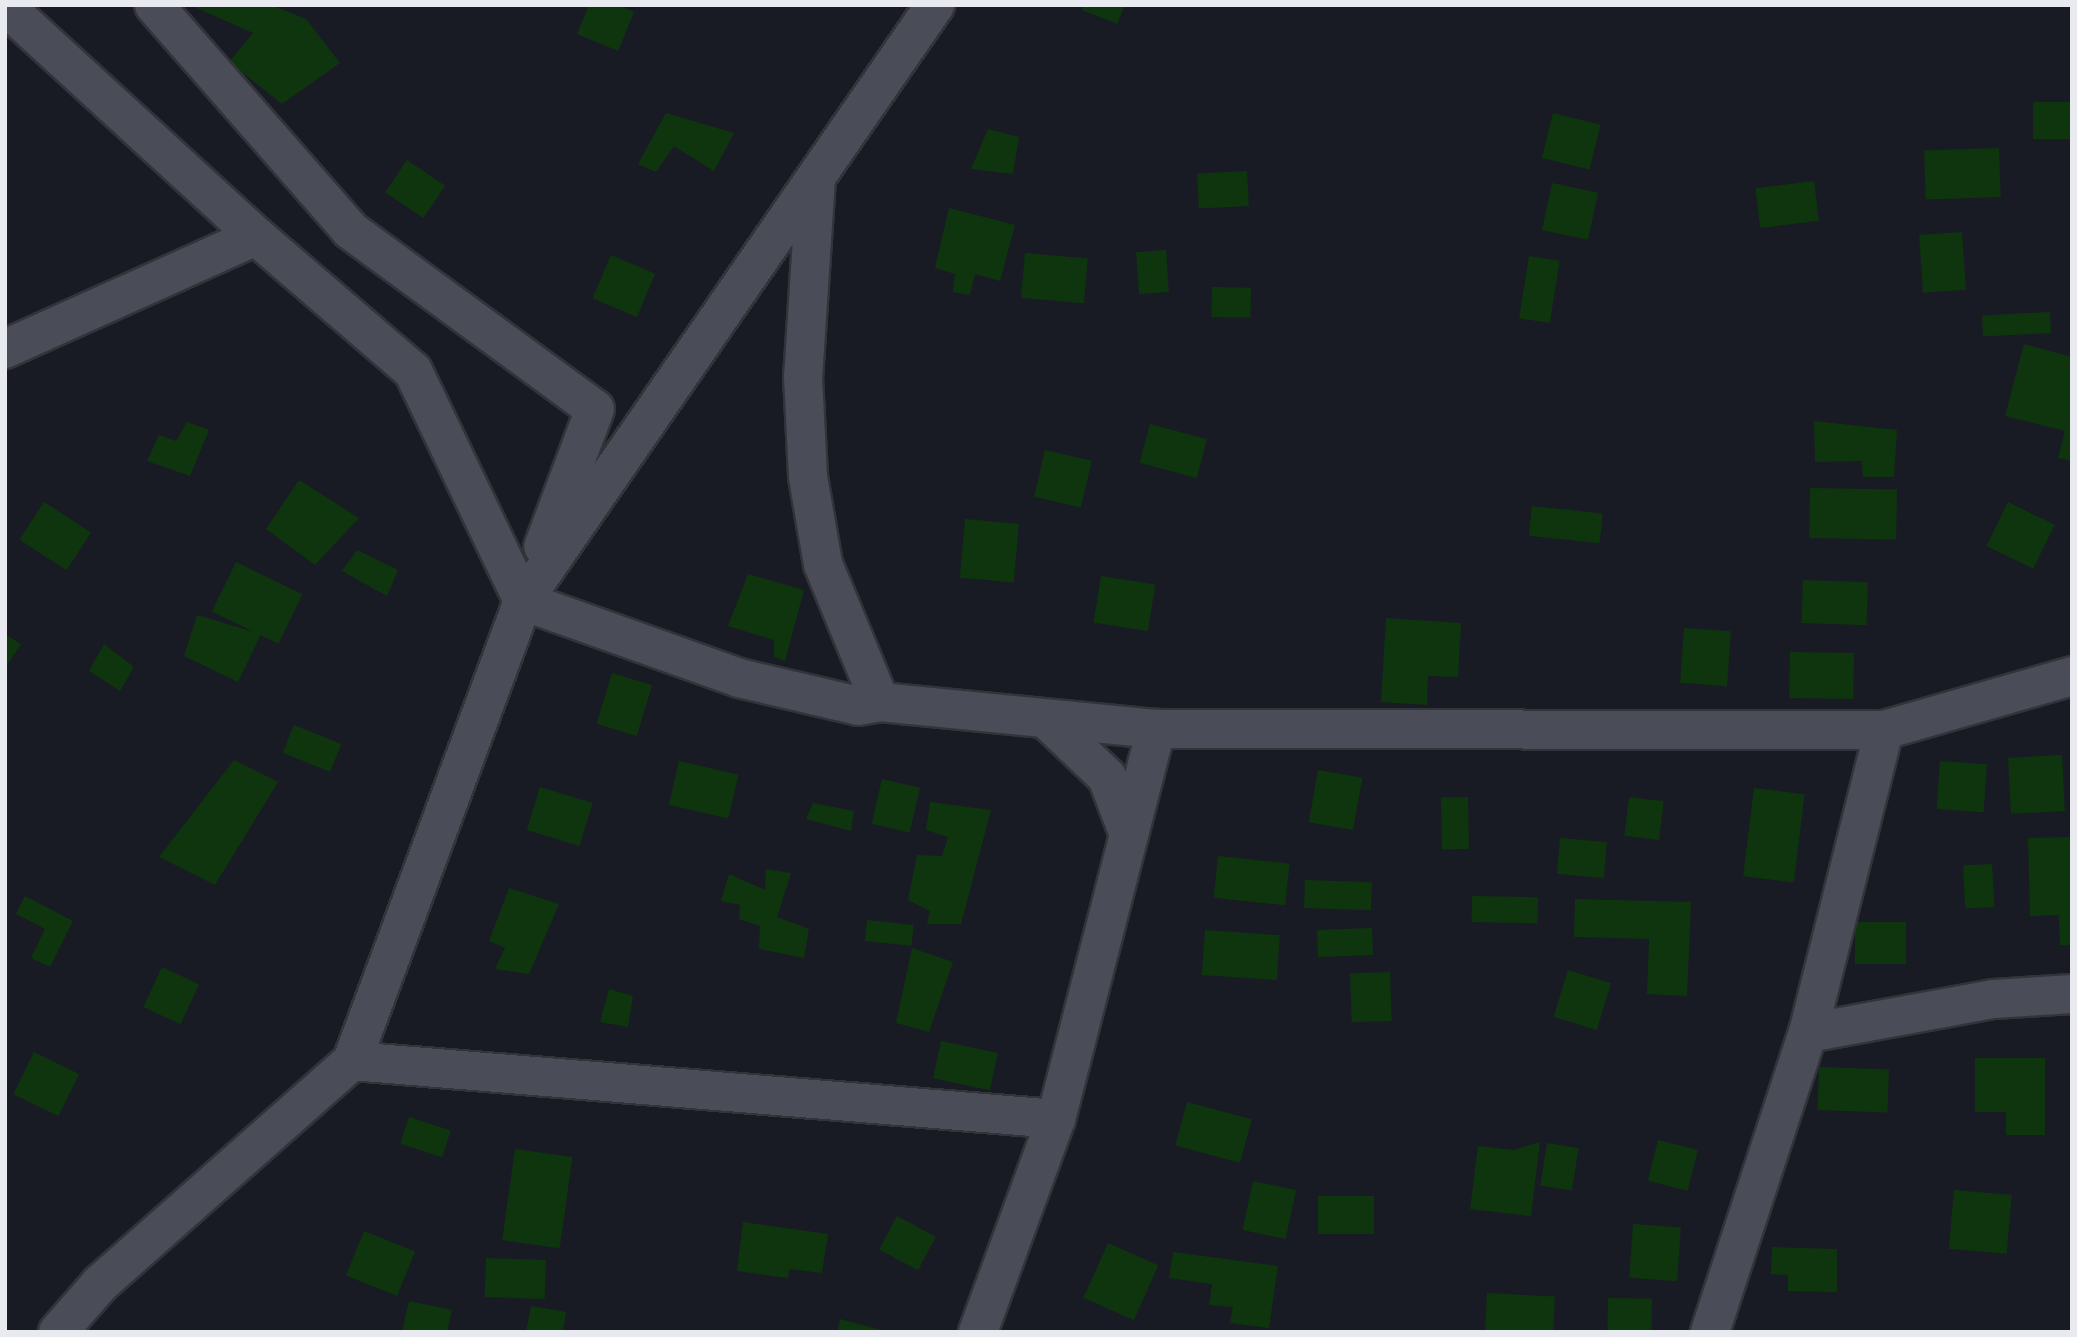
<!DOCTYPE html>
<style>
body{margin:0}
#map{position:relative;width:2077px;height:1337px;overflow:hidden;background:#181b24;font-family:Barlow,sans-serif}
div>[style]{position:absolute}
.building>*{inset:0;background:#0f350f;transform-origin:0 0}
.roads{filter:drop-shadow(2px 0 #32343a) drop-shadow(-2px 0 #32343a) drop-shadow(0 2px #32343a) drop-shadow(0 -2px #32343a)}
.street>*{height:38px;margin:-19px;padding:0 19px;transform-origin:19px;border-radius:19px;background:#4a4d58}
span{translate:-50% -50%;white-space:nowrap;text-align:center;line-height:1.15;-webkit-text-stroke:6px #181b24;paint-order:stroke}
.frame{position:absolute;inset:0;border:7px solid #e8eaf0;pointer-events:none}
</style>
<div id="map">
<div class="building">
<i style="clip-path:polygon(190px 5px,271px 5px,306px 19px,340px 63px,282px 104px,229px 62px,253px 33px)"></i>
<i style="clip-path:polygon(589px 5px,619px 5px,634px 12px,618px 51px,577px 34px)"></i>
<i style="clip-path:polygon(1083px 5px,1125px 5px,1117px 24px,1082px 10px)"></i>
<i style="left:2072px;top:102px;width:37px;height:39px;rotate:90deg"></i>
<i style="clip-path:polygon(666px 113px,734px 133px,714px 171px,674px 146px,656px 172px,638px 164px)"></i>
<i style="left:1553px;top:113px;width:49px;height:46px;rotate:14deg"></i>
<i style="clip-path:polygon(988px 129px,1019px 137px,1013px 174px,971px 169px)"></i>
<i style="left:1999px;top:148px;width:49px;height:75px;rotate:88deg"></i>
<i style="left:407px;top:160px;width:46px;height:39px;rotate:34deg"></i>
<i style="left:1247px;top:171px;width:35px;height:50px;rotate:87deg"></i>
<i style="left:1814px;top:181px;width:40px;height:59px;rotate:83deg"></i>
<i style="left:1552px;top:183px;width:47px;height:48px;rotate:12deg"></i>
<i style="clip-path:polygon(949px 208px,1015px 225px,1000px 281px,975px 274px,970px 295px,953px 292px,955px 274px,935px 268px)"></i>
<i style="left:1962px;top:232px;width:58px;height:43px;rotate:86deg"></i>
<i style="left:1166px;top:250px;width:42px;height:30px;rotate:86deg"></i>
<i style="left:1025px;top:253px;width:63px;height:45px;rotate:5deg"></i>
<i style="left:611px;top:255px;width:48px;height:47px;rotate:23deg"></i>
<i style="left:1529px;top:256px;width:31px;height:63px;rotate:9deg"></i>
<i style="left:1212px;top:287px;width:39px;height:30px;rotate:1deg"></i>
<i style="left:2050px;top:312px;width:21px;height:68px;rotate:87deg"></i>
<i style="clip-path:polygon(2024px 344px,2072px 357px,2072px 461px,2058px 458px,2065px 431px,2005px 416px)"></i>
<i style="clip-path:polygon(1814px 421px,1897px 430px,1894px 477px,1863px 477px,1862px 461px,1815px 462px)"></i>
<i style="clip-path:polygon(187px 422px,209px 430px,190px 476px,147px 461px,159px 435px,176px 441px)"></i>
<i style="left:1150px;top:424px;width:59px;height:40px;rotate:15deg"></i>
<i style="left:1045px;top:450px;width:48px;height:48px;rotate:13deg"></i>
<i style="clip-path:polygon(299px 480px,359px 518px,315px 565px,266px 529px)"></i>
<i style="left:1810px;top:488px;width:87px;height:50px;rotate:1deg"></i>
<i style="left:44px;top:502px;width:56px;height:45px;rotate:33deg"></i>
<i style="left:2008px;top:502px;width:52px;height:49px;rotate:26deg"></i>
<i style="left:1532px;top:506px;width:71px;height:30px;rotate:6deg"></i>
<i style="left:965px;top:519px;width:54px;height:59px;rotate:5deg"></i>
<i style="clip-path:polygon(357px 550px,398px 570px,387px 596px,342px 571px)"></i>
<i style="left:236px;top:562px;width:74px;height:55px;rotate:26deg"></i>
<i style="clip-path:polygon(748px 574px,804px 590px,785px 661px,774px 657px,774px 640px,728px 626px)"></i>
<i style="left:1101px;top:576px;width:55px;height:47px;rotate:9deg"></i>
<i style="left:1803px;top:580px;width:65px;height:43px;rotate:2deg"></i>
<i style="clip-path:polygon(197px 615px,261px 634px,238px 682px,184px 656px)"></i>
<i style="clip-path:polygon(1386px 618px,1461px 623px,1458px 677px,1428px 676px,1427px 705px,1381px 702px)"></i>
<i style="left:1684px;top:628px;width:47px;height:55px;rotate:4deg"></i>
<i style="clip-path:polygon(5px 634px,21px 644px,5px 668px)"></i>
<i style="clip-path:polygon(104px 644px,134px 667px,120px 691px,89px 671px)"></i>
<i style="left:1790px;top:652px;width:64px;height:46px;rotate:1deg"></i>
<i style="left:612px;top:673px;width:42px;height:53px;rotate:17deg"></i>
<i style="left:294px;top:725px;width:51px;height:30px;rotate:22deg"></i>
<i style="left:2062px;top:755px;width:56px;height:54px;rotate:87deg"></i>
<i style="clip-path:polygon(234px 760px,278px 782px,215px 885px,159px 857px)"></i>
<i style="left:679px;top:761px;width:61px;height:45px;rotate:13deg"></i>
<i style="left:1940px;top:761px;width:47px;height:48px;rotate:4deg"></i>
<i style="left:1318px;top:770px;width:45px;height:53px;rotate:10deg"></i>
<i style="left:882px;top:779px;width:39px;height:46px;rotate:13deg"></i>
<i style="left:540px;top:787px;width:55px;height:45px;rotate:17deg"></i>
<i style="left:1754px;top:788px;width:51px;height:89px;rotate:7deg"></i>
<i style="left:1468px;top:797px;width:52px;height:27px;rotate:89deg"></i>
<i style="left:1629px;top:797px;width:35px;height:39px;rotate:7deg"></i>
<i style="clip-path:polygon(930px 802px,991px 810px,961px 924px,927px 924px,930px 911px,908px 900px,917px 855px,942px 856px,948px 837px,926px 830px)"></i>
<i style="clip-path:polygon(813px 803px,854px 811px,851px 831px,806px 819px)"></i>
<i style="clip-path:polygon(2072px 837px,2072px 945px,2060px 945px,2059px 915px,2030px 916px,2028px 838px)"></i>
<i style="left:1560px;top:838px;width:47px;height:36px;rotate:5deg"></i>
<i style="left:1218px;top:856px;width:72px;height:42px;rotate:6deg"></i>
<i style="left:1992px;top:864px;width:43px;height:29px;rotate:87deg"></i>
<i style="clip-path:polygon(766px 869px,791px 873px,777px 917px,809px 929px,804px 958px,759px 949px,760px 926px,739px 919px,740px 905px,721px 901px,729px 874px,765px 890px)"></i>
<i style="left:1305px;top:880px;width:67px;height:28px;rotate:2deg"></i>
<i style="clip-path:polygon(509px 888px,559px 904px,529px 974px,495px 969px,505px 948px,489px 941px)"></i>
<i style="clip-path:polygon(25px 896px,73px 921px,50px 967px,31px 958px,45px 929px,16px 914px)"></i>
<i style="left:1472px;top:896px;width:66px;height:26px;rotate:1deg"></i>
<i style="clip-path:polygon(1575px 899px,1691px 902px,1687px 996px,1647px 994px,1649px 939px,1574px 937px)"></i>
<i style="left:867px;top:920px;width:47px;height:21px;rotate:6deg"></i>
<i style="left:1855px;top:922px;width:51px;height:42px"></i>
<i style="left:1372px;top:928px;width:27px;height:55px;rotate:88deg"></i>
<i style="left:1205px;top:930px;width:75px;height:45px;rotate:4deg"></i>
<i style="clip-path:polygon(912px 948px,953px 962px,929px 1032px,896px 1023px)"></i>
<i style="left:162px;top:967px;width:41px;height:44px;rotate:25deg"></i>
<i style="left:1568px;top:970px;width:45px;height:49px;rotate:17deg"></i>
<i style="left:1390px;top:972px;width:49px;height:40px;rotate:88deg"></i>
<i style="clip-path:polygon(609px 989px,633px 996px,628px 1027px,600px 1022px)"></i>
<i style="left:941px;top:1041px;width:58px;height:38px;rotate:12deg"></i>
<i style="left:34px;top:1052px;width:50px;height:47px;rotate:26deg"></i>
<i style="clip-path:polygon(1975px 1058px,2045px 1058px,2045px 1135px,2006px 1135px,2006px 1112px,1975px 1112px)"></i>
<i style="left:1819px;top:1067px;width:70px;height:43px;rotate:2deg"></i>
<i style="left:1187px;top:1102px;width:67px;height:45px;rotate:15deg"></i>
<i style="left:409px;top:1117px;width:44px;height:28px;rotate:18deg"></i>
<i style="left:1658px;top:1140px;width:41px;height:42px;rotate:14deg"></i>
<i style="clip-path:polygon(1540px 1142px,1531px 1216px,1470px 1209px,1478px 1146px,1513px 1150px)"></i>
<i style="left:1547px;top:1143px;width:32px;height:43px;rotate:9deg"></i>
<i style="left:515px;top:1149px;width:58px;height:92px;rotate:8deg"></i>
<i style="left:1253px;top:1181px;width:44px;height:50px;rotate:12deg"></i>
<i style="left:1954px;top:1190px;width:58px;height:59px;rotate:5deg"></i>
<i style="left:1318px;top:1196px;width:56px;height:38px"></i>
<i style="left:897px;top:1216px;width:44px;height:38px;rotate:28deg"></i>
<i style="clip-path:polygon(743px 1222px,828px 1234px,822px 1273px,789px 1269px,788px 1278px,737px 1271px)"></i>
<i style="left:1633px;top:1224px;width:48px;height:54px;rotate:4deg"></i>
<i style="left:364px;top:1231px;width:55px;height:48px;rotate:22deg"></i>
<i style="left:1108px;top:1243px;width:55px;height:60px;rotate:24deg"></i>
<i style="clip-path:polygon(1772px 1247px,1837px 1249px,1837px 1292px,1788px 1291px,1788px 1275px,1771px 1274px)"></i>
<i style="clip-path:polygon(1173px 1252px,1278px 1266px,1269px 1328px,1230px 1323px,1233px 1307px,1209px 1305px,1212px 1284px,1169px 1278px)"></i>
<i style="left:486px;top:1258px;width:60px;height:39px;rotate:2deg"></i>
<i style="left:1487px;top:1293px;width:68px;height:39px;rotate:3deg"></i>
<i style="left:1608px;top:1298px;width:44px;height:34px;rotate:1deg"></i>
<i style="clip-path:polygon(409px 1301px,452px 1310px,447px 1332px,402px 1332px)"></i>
<i style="clip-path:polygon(531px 1306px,566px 1312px,563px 1332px,526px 1332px)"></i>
<i style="clip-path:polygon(840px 1319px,885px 1331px,885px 1332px,837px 1332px)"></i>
</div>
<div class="roads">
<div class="street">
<i style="left:154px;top:5px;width:298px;rotate:48.9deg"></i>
<i style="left:350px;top:230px;width:303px;rotate:36.2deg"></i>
<i style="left:595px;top:409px;width:147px;rotate:110.6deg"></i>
<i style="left:5px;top:6px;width:340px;rotate:42.5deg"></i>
<i style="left:256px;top:236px;width:207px;rotate:40.7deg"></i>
<i style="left:413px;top:371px;width:255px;rotate:64.4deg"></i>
<i style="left:523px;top:601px;width:229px;rotate:19.6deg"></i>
<i style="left:739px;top:678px;width:122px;rotate:13.2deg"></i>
<i style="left:858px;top:706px;width:22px;rotate:-10deg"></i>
<i style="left:880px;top:702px;width:277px;rotate:5.6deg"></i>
<i style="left:1156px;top:729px;width:728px;rotate:0.08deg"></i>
<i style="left:1884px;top:730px;width:196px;rotate:-16deg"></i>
<i style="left:816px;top:178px;width:199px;rotate:93.7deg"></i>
<i style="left:803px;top:377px;width:100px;rotate:87.1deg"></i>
<i style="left:808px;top:477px;width:88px;rotate:80.2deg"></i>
<i style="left:823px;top:564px;width:149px;rotate:67.6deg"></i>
<i style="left:5px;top:349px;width:275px;rotate:-24.2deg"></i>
<i style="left:1047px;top:720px;width:83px;rotate:43.5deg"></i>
<i style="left:1107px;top:777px;width:62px;rotate:69.2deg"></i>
<i style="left:1808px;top:1033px;width:189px;rotate:-10.4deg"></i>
<i style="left:1994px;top:999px;width:78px;rotate:-3.7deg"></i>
<i style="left:352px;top:1061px;width:706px;rotate:4.71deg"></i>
<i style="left:58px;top:1332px;width:64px;rotate:-48.8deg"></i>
<i style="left:100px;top:1284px;width:337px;rotate:-41.5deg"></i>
<i style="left:352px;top:1061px;width:491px;rotate:-69.6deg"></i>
<i style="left:523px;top:601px;width:725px;rotate:-55.34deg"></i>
<i style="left:978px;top:1332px;width:227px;rotate:-69.9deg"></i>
<i style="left:1056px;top:1119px;width:403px;rotate:-75.6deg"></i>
<i style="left:1710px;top:1332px;width:315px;rotate:-71.9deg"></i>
<i style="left:1808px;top:1033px;width:312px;rotate:-75.9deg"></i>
</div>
</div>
<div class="frame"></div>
</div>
